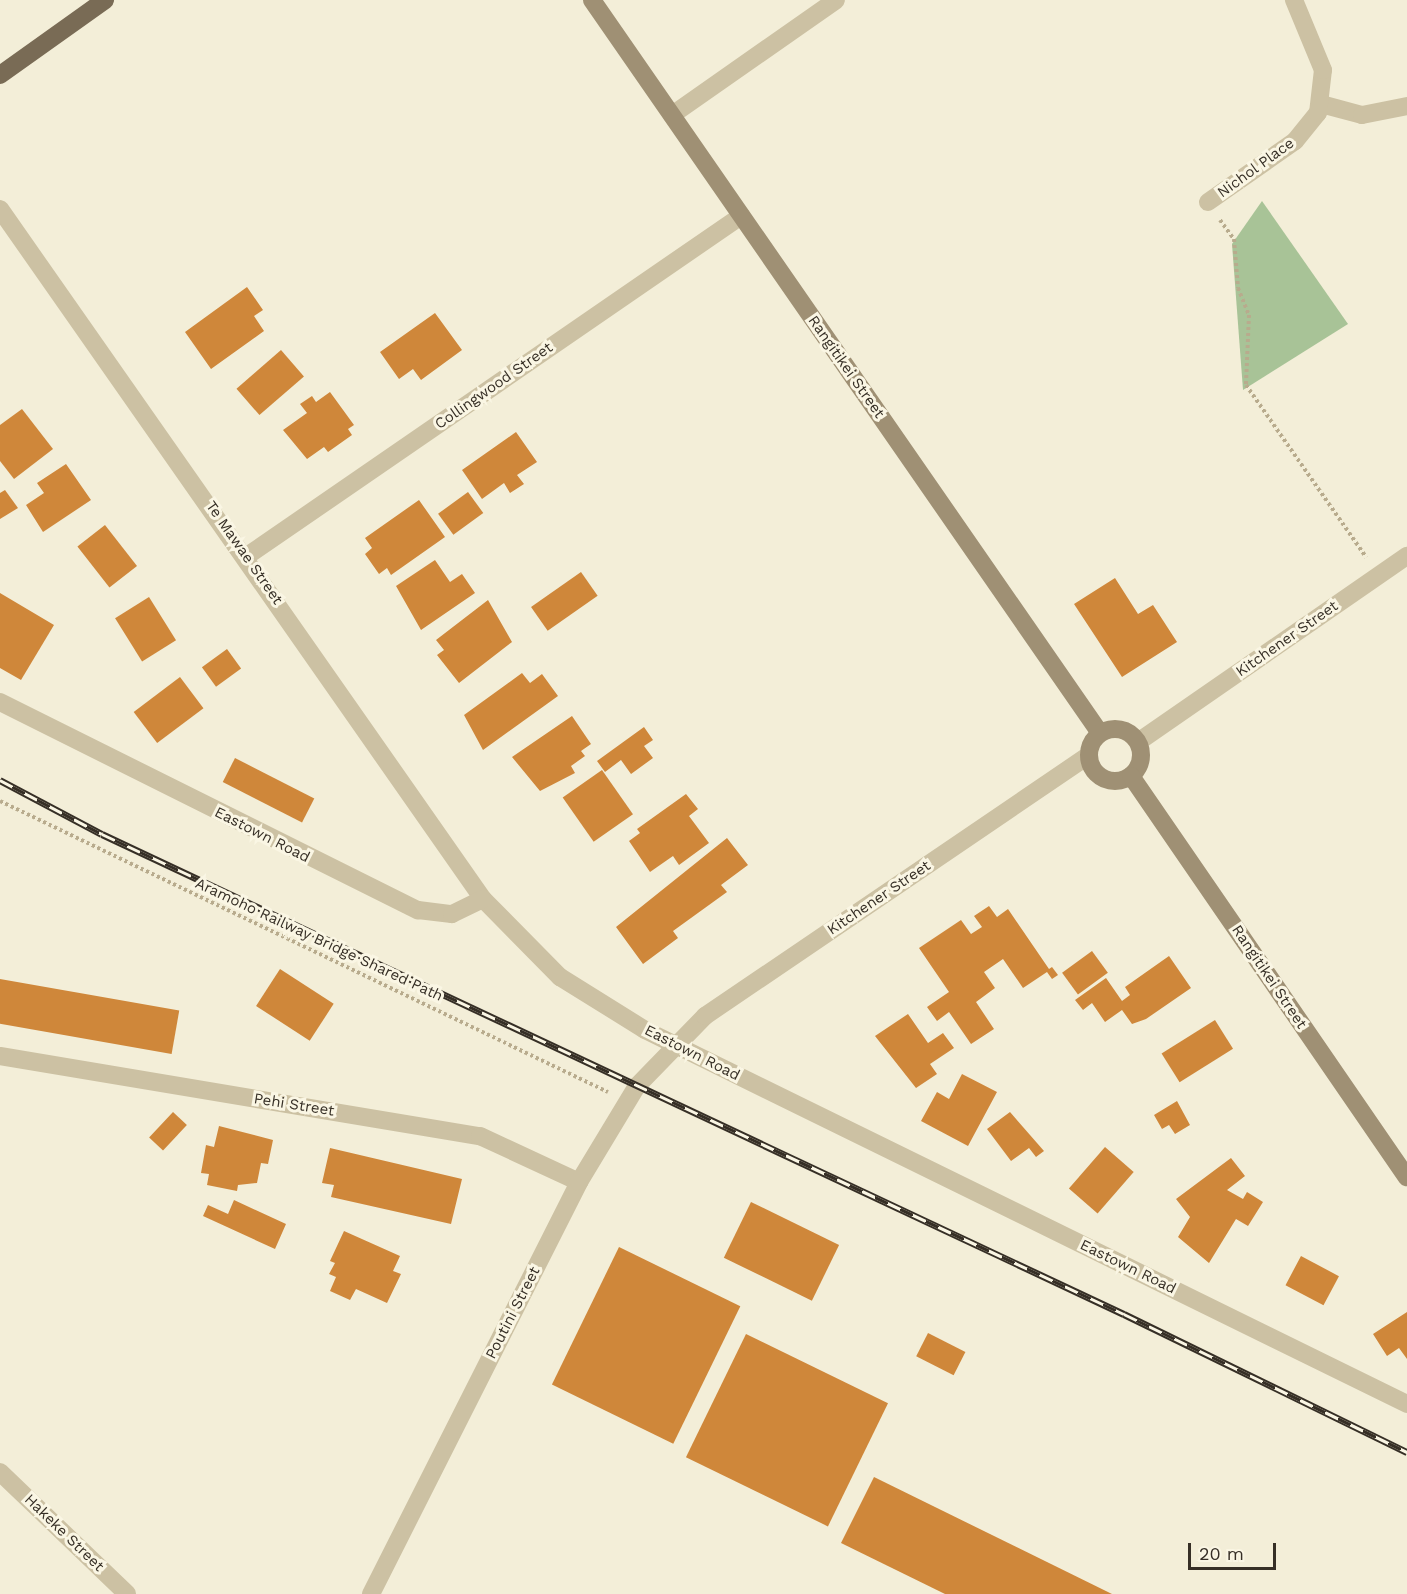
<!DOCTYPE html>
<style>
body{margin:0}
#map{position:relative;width:1407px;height:1594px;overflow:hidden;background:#f3eed8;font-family:"Work Sans",sans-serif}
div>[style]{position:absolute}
.green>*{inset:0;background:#a8c397}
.building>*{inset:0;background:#cf873a;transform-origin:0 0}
.path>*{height:4px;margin-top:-2px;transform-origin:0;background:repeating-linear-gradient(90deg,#b8ab8d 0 3px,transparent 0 6px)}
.lane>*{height:18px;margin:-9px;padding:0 9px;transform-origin:9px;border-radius:9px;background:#ccc1a3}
.street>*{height:18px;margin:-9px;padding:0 9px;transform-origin:9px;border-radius:9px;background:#ccc1a3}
.secondary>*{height:18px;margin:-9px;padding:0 9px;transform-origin:9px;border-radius:9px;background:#9f9074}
.secondary>.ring{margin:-9px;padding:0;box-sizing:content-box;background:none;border:18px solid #9f9074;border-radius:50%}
.primary>*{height:18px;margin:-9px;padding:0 9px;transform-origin:9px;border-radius:9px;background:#796b55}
.rail>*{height:7px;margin-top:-3.5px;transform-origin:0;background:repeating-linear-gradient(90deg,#faf6e4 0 14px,#362f26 0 28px);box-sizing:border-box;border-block:2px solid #362f26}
span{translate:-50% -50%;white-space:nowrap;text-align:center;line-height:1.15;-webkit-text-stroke:6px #faf6e4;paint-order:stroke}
.street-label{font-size:15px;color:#362f26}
.scale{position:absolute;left:1188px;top:1543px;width:88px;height:27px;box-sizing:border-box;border:3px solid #362f26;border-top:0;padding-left:8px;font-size:18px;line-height:21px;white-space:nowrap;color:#362f26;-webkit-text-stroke:4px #faf6e4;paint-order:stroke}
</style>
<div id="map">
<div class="green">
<i style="clip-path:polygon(1262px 201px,1348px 324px,1243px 390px,1232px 244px)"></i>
</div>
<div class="building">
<i style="clip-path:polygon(247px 287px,263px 310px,254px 316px,264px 331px,211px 369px,185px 332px)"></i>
<i style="clip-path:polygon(435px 313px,462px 350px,421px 380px,413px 369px,399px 379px,380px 352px)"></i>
<i style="left:281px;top:350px;width:35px;height:59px;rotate:49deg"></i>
<i style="clip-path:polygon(330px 392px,354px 425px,348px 429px,352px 435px,328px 452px,324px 447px,307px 459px,283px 430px,307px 413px,300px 404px,312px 396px,316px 402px)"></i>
<i style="clip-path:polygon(22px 409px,53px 449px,14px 479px,0 461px,0 425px)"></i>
<i style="clip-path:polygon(516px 432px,537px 462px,517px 475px,524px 484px,510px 493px,504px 483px,482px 499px,462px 470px)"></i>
<i style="clip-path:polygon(66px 464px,91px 500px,43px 532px,26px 505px,44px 493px,37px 483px)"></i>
<i style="clip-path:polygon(5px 490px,18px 508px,0 519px,0 493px)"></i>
<i style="left:468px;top:492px;width:26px;height:37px;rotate:54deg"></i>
<i style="clip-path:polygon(419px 500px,445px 537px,391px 575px,387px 568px,379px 574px,365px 554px,372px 548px,365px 538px)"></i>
<i style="left:105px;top:525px;width:52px;height:35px;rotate:52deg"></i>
<i style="clip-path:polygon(435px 560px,450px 582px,462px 574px,475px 593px,421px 630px,396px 586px)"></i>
<i style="left:581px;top:572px;width:29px;height:61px;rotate:55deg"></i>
<i style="clip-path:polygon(1115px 578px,1138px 614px,1153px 605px,1177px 642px,1122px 677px,1074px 604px)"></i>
<i style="clip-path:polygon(0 593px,54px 625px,21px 680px,0 668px)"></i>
<i style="left:149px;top:597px;width:51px;height:40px;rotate:58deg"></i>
<i style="clip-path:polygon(488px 600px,512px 642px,459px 683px,437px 655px,444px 650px,436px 640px)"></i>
<i style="left:227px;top:649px;width:24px;height:31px;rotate:54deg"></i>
<i style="clip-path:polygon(522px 673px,530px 683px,542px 674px,558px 696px,483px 750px,464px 715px)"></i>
<i style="left:180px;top:677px;width:39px;height:58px;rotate:53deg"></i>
<i style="clip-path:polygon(572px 716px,591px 744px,581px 751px,585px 756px,571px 766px,575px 773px,540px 791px,512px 757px)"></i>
<i style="clip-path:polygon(644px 727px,653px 740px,644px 746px,653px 758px,631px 774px,621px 760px,605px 772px,597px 761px)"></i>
<i style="left:235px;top:758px;width:89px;height:27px;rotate:27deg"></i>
<i style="left:602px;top:770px;width:54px;height:48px;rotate:55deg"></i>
<i style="clip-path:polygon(686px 794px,698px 809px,689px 816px,709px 843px,679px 865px,673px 856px,650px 872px,629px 841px,640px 833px,637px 829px)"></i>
<i style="clip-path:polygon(727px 838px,748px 865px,721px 885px,727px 892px,673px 931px,678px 938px,643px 964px,616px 927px)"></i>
<i style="clip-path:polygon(989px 906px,997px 917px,1008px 909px,1049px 969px,1052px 967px,1058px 975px,1052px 979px,1047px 972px,1023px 988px,1003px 959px,984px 972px,995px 988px,976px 1002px,994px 1029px,971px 1044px,949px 1012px,937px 1021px,927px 1007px,949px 992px,919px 948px,961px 920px,971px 934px,982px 927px,974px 916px)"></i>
<i style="left:1092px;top:951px;width:27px;height:37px;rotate:54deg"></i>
<i style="clip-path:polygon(1169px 956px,1191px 988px,1146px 1019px,1132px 1024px,1122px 1010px,1105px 1022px,1092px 1003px,1083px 1010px,1075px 1000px,1106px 978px,1122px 1001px,1130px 995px,1125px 987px)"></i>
<i style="left:280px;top:969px;width:64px;height:44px;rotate:33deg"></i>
<i style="left:0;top:979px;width:182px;height:44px;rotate:10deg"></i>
<i style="clip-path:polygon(908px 1014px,928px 1043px,943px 1033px,954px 1048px,930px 1064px,937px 1074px,916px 1088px,875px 1036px)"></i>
<i style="left:1215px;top:1020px;width:34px;height:63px;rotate:58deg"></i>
<i style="clip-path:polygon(962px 1074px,997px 1092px,968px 1146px,921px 1121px,937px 1092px,949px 1099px)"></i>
<i style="clip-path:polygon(1177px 1101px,1190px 1125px,1175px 1134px,1169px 1125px,1162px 1129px,1154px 1115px)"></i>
<i style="left:173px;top:1112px;width:19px;height:35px;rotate:43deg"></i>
<i style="clip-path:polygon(1010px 1112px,1044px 1151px,1036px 1157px,1029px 1148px,1011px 1161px,987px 1129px)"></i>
<i style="clip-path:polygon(219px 1126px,273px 1140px,268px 1164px,261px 1163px,257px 1183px,238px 1185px,237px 1191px,207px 1185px,209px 1174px,201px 1173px,206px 1145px,214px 1147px)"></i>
<i style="left:1105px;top:1147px;width:38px;height:55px;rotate:41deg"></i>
<i style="clip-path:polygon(330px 1148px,462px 1179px,451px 1224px,331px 1197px,334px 1185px,322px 1183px)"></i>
<i style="clip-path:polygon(1231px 1158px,1245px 1176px,1227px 1190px,1243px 1199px,1247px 1192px,1263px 1202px,1248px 1226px,1236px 1219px,1209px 1263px,1178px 1237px,1190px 1217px,1176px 1199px)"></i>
<i style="clip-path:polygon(234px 1200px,286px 1224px,275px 1249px,203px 1216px,208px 1205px,228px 1214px)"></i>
<i style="left:751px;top:1202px;width:98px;height:62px;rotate:26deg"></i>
<i style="clip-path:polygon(344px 1231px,400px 1256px,393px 1271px,401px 1274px,387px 1303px,356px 1289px,350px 1300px,330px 1291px,336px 1277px,329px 1274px,335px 1263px,330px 1261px)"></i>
<i style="left:619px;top:1247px;width:135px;height:153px;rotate:26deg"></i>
<i style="left:1301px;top:1256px;width:43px;height:33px;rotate:28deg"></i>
<i style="clip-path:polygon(1407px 1312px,1407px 1359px,1399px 1348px,1387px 1356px,1373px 1334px)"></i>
<i style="left:928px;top:1333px;width:42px;height:26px;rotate:27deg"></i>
<i style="left:746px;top:1334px;width:158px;height:137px;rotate:26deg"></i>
<i style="clip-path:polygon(874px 1477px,1112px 1594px,945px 1594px,841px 1543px)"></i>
</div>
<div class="path">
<i style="left:1220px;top:220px;width:24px;rotate:54deg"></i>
<i style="left:1234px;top:239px;width:49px;rotate:85.3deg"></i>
<i style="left:1238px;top:288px;width:29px;rotate:68deg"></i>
<i style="left:1249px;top:315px;width:70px;rotate:92.5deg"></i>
<i style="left:1246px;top:385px;width:210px;rotate:55.1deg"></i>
<i style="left:0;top:801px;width:674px;rotate:25.58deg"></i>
</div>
<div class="lane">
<i style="left:1321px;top:104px;width:42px;rotate:15deg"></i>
<i style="left:1362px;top:115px;width:46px;rotate:-11.3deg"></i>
</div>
<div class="street">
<i style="left:672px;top:115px;width:200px;rotate:-35deg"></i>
<i style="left:1208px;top:202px;width:106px;rotate:-35deg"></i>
<i style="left:1295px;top:141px;width:36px;rotate:-51deg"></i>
<i style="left:1318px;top:113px;width:43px;rotate:-83.4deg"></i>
<i style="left:1323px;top:70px;width:76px;rotate:-112.5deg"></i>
<i style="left:0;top:209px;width:842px;rotate:55.01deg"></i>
<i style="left:483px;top:899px;width:110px;rotate:45.4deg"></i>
<i style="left:560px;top:977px;width:100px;rotate:31.9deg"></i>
<i style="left:645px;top:1030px;width:849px;rotate:26.14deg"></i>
<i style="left:247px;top:556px;width:600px;rotate:-34.54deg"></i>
<i style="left:0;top:702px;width:467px;rotate:26.5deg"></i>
<i style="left:418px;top:910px;width:34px;rotate:7deg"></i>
<i style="left:452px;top:914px;width:34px;rotate:-26deg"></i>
<i style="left:1138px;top:742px;width:327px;rotate:-34.7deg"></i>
<i style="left:0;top:1056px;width:487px;rotate:9.5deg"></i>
<i style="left:480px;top:1136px;width:109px;rotate:24.9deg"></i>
<i style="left:0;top:1472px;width:176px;rotate:43.8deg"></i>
<i style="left:371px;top:1594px;width:462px;rotate:-63.2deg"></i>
<i style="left:579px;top:1182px;width:112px;rotate:-58.9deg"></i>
<i style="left:637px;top:1086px;width:98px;rotate:-45.8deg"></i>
<i style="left:705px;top:1016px;width:463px;rotate:-34.2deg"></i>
</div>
<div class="secondary">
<i style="left:592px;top:0;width:892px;rotate:55.28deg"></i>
<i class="ring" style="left:1089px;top:729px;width:34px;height:34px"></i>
<i style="left:1131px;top:776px;width:487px;rotate:55.5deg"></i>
</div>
<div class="primary">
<i style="left:0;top:75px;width:129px;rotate:-35.5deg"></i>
</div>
<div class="rail">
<i style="left:0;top:780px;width:115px;rotate:27.9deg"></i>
<i style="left:102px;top:834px;width:1129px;rotate:25.16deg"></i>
<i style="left:1124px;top:1314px;width:315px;rotate:26deg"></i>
</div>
<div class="street-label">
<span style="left:1256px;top:168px;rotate:-36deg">Nichol Place</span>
<span style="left:846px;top:367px;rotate:55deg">Rangitikei Street</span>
<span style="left:494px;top:386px;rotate:-35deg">Collingwood Street</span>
<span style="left:244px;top:553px;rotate:55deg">Te Mawae Street</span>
<span style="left:1287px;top:639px;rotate:-35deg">Kitchener Street</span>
<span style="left:262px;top:835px;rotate:27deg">Eastown Road</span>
<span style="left:879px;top:898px;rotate:-34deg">Kitchener Street</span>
<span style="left:319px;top:940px;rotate:25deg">Aramoho Railway Bridge Shared Path</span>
<span style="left:1269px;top:977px;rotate:56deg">Rangitikei Street</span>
<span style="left:692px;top:1053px;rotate:27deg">Eastown Road</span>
<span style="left:294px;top:1105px;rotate:9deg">Pehi Street</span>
<span style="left:1128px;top:1267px;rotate:26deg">Eastown Road</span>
<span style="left:513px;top:1313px;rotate:-63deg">Poutini Street</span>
<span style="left:64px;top:1533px;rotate:44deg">Hakeke Street</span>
</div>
<div class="scale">20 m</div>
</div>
